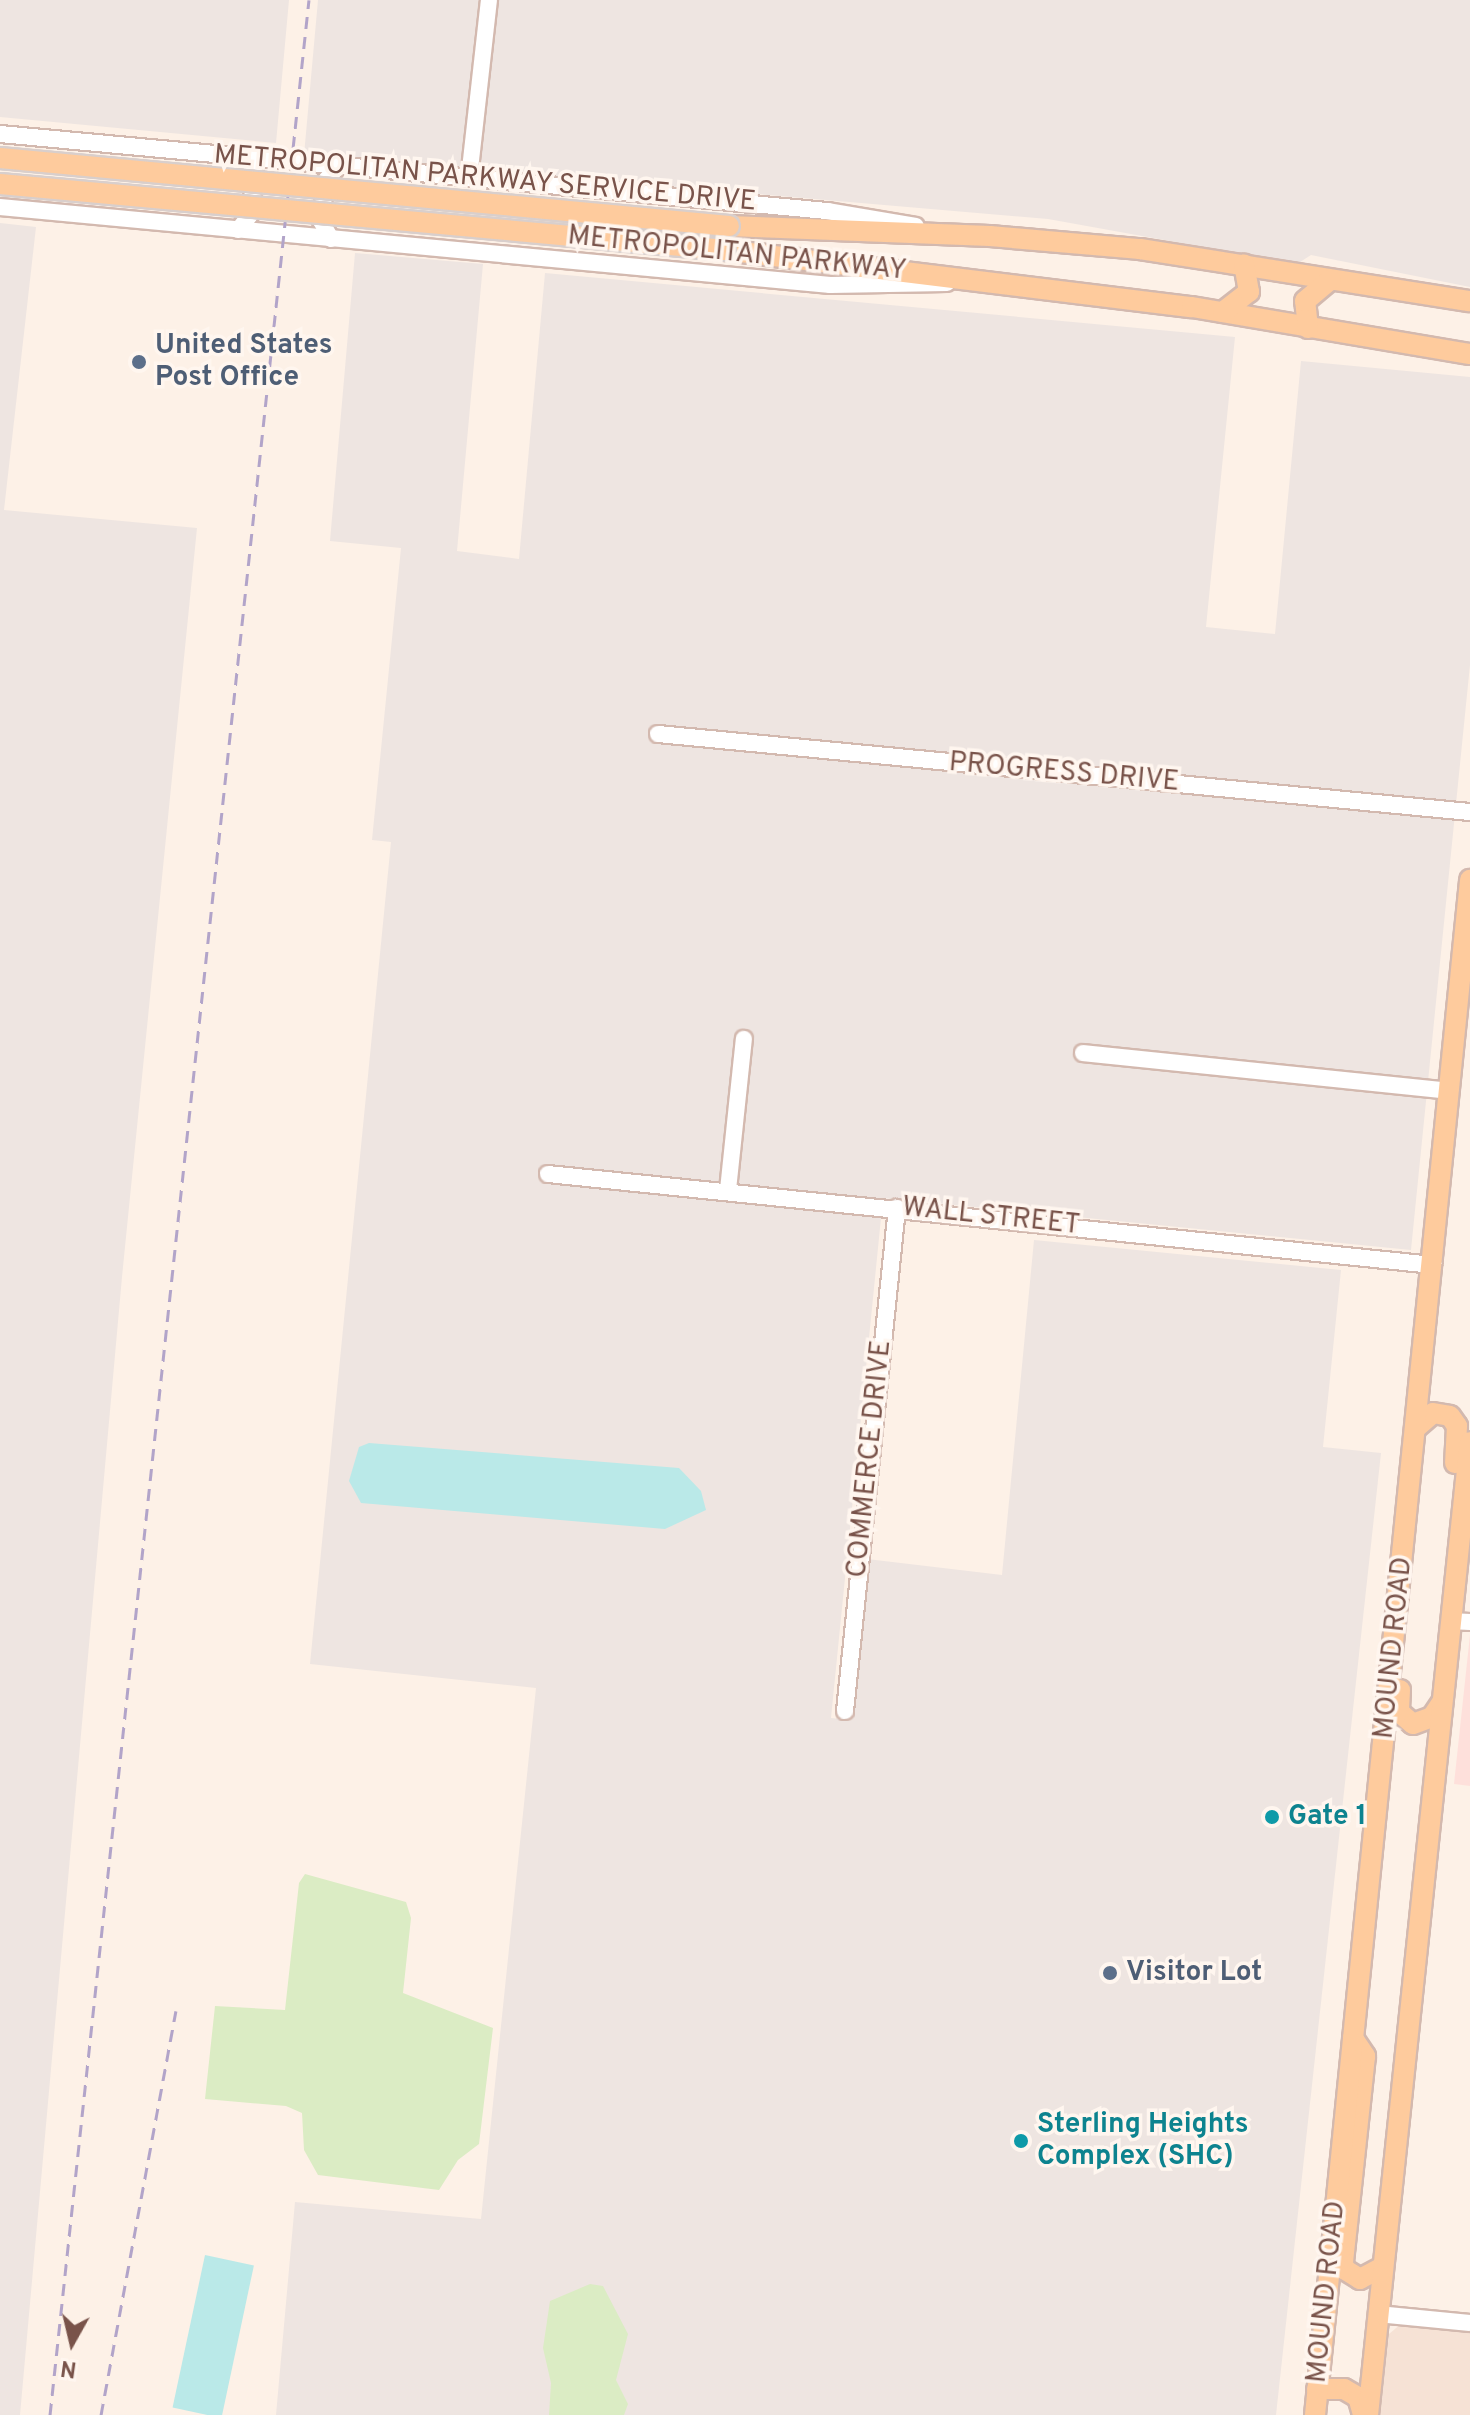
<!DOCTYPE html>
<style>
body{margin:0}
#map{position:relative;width:1470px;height:2415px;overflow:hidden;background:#fdf1e7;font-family:Overpass,sans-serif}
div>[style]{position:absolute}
.residential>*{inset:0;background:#f6e2d5}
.commercial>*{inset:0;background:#fee0db}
.industrial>*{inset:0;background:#eee5e1}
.green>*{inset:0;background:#dbecc4}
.water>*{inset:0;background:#bae9e8;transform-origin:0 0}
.roads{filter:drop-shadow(2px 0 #d3b9af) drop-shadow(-2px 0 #d3b9af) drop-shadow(0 2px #d3b9af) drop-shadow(0 -2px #d3b9af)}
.minor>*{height:16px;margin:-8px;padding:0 8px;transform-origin:8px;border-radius:8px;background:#fff}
.major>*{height:20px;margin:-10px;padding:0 10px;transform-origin:10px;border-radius:10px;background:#fecb9d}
.rail>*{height:3px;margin-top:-1.5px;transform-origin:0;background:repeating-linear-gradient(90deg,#b2a4c9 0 12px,transparent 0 20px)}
.bridges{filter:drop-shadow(2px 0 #d9cfcc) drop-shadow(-2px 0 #d9cfcc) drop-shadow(0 2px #d9cfcc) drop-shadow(0 -2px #d9cfcc)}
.major-bridge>*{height:20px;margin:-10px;padding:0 10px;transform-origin:10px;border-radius:10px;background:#fecb9d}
.dots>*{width:22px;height:22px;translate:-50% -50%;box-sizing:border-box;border:4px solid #fff6ef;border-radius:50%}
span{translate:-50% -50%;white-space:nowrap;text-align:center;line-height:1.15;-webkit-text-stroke:7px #fff6ef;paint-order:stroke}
.street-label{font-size:28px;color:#79534a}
.service-label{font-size:28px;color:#4e5e75;font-weight:700}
.left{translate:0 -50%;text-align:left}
.culture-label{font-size:28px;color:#0d838f;font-weight:700}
.north{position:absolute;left:32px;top:2303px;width:80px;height:80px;-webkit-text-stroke:6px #fff6ef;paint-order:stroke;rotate:188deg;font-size:22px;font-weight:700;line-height:32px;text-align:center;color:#79534a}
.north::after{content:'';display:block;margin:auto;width:28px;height:36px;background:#79534a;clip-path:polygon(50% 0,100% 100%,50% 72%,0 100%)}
</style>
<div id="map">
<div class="residential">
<i style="clip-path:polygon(1402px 2323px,1470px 2329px,1470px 2415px,1380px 2415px,1389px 2334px)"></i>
</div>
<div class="commercial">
<i style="clip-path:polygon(1470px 1635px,1470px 1786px,1454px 1784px)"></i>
</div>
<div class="industrial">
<i style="clip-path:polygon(0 0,289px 0,276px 143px,0 117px)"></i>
<i style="clip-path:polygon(318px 0,1470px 0,1470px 287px,1311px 255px,1297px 264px,1048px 219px,304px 155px)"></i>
<i style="clip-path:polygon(0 223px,36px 227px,4px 510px,197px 528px,122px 1277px,20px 2415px,0 2415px)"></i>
<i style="clip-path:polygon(355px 253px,483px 264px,457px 551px,519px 559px,545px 273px,1235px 337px,1206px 627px,1275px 634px,1301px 361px,1470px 377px,1470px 665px,1411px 1250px,883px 1198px,831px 1718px,851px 1720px,867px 1559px,1002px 1575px,1034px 1240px,1341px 1270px,1323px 1447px,1381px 1453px,1276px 2415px,276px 2415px,295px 2202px,481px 2219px,536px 1688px,310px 1664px,391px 842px,372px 840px,401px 548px,330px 541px)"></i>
</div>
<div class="green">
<i style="clip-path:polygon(305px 1874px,406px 1902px,411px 1918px,403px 1993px,493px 2028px,479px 2144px,458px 2160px,439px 2190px,318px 2175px,304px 2150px,302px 2113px,286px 2106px,205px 2099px,215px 2006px,285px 2010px,299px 1883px)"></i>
<i style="clip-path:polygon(590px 2284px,603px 2286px,628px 2334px,616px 2380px,628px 2404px,624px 2415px,549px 2415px,551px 2383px,543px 2348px,550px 2301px)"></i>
</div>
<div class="water">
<i style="clip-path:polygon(369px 1443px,679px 1468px,701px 1491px,706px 1510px,665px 1529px,361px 1503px,349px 1481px,359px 1447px)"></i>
<i style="left:205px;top:2255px;width:50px;height:156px;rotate:12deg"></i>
</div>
<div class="roads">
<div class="minor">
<i style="left:0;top:134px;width:831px;rotate:5.32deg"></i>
<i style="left:827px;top:211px;width:90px;rotate:9.6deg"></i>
<i style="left:469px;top:178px;width:179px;rotate:-83.6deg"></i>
<i style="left:0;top:207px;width:834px;rotate:5.37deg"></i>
<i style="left:830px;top:285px;width:117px;rotate:-1deg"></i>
<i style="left:238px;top:230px;width:19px;rotate:-51deg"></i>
<i style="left:250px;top:215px;width:41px;rotate:-83deg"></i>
<i style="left:255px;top:174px;width:17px;rotate:-114deg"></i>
<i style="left:331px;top:239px;width:21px;rotate:-119deg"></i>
<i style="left:321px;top:221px;width:41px;rotate:-83deg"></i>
<i style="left:326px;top:180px;width:18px;rotate:-49deg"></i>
<i style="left:658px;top:734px;width:816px;rotate:5.49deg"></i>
<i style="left:1083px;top:1053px;width:369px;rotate:5.9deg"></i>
<i style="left:548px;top:1174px;width:890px;rotate:5.87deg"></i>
<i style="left:728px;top:1190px;width:152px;rotate:-84deg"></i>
<i style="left:1450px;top:1621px;width:20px;rotate:3deg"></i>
<i style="left:845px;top:1711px;width:506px;rotate:-84.1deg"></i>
<i style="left:1378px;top:2314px;width:92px;rotate:5.6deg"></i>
</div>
<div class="major">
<i style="left:729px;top:226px;width:261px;rotate:2.2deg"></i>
<i style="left:990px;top:236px;width:151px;rotate:5deg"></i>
<i style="left:1140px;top:249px;width:334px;rotate:9deg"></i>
<i style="left:725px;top:250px;width:470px;rotate:7deg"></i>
<i style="left:1192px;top:307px;width:282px;rotate:9.6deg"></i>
<i style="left:1223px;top:312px;width:33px;rotate:-38deg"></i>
<i style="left:1249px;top:292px;width:28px;rotate:-100deg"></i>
<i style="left:1308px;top:328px;width:27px;rotate:-96deg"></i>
<i style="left:1305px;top:301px;width:33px;rotate:-40deg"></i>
<i style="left:1417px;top:1427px;width:21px;rotate:-41deg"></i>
<i style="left:1433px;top:1413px;width:17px;rotate:10deg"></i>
<i style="left:1450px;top:1416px;width:12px;rotate:55deg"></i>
<i style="left:1457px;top:1426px;width:37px;rotate:93deg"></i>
<i style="left:1400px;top:1690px;width:22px;rotate:93deg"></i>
<i style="left:1399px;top:1712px;width:18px;rotate:41deg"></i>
<i style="left:1413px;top:1724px;width:20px;rotate:-20deg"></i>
<i style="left:1432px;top:1717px;width:18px;rotate:-56deg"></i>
<i style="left:1353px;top:2038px;width:22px;rotate:56deg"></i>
<i style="left:1365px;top:2056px;width:207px;rotate:96.1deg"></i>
<i style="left:1343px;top:2262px;width:7px;rotate:82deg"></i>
<i style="left:1344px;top:2269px;width:19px;rotate:32deg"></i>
<i style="left:1360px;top:2279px;width:26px;rotate:-28deg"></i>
<i style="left:1317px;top:2389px;width:27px"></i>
<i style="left:1344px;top:2389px;width:16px;rotate:30deg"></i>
<i style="left:1358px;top:2397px;width:19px;rotate:74deg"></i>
<i style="left:1315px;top:2415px;width:1543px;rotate:-84.23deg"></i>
<i style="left:1368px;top:2415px;width:978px;rotate:-84.02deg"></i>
</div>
</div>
<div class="rail">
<i style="left:50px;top:2415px;width:2429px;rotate:-83.88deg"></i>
<i style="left:101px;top:2415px;width:411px;rotate:-79.5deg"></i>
</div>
<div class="bridges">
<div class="major-bridge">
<i style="left:0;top:158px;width:732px;rotate:5.33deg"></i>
<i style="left:0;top:184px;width:728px;rotate:5.2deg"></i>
</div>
</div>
<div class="dots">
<i style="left:139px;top:362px;background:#5c6f8a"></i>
<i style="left:1272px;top:1817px;background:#0f9aa8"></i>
<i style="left:1110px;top:1973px;background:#5c6f8a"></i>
<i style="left:1021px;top:2141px;background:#0f9aa8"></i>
</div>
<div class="street-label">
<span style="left:485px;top:179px;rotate:5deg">METROPOLITAN PARKWAY SERVICE DRIVE</span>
<span style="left:737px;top:254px;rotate:6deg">METROPOLITAN PARKWAY</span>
<span style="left:1064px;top:773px;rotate:5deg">PROGRESS DRIVE</span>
<span style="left:991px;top:1217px;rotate:6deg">WALL STREET</span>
<span style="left:870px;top:1459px;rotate:-84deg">COMMERCE DRIVE</span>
<span style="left:1394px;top:1648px;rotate:-84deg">MOUND ROAD</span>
<span style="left:1327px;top:2292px;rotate:-84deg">MOUND ROAD</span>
</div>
<div class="service-label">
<span class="left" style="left:155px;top:362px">United States<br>Post Office</span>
<span class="left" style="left:1126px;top:1973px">Visitor Lot</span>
</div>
<div class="culture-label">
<span class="left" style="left:1288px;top:1817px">Gate 1</span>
<span class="left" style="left:1037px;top:2141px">Sterling Heights<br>Complex (SHC)</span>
</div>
<div class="north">N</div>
</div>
